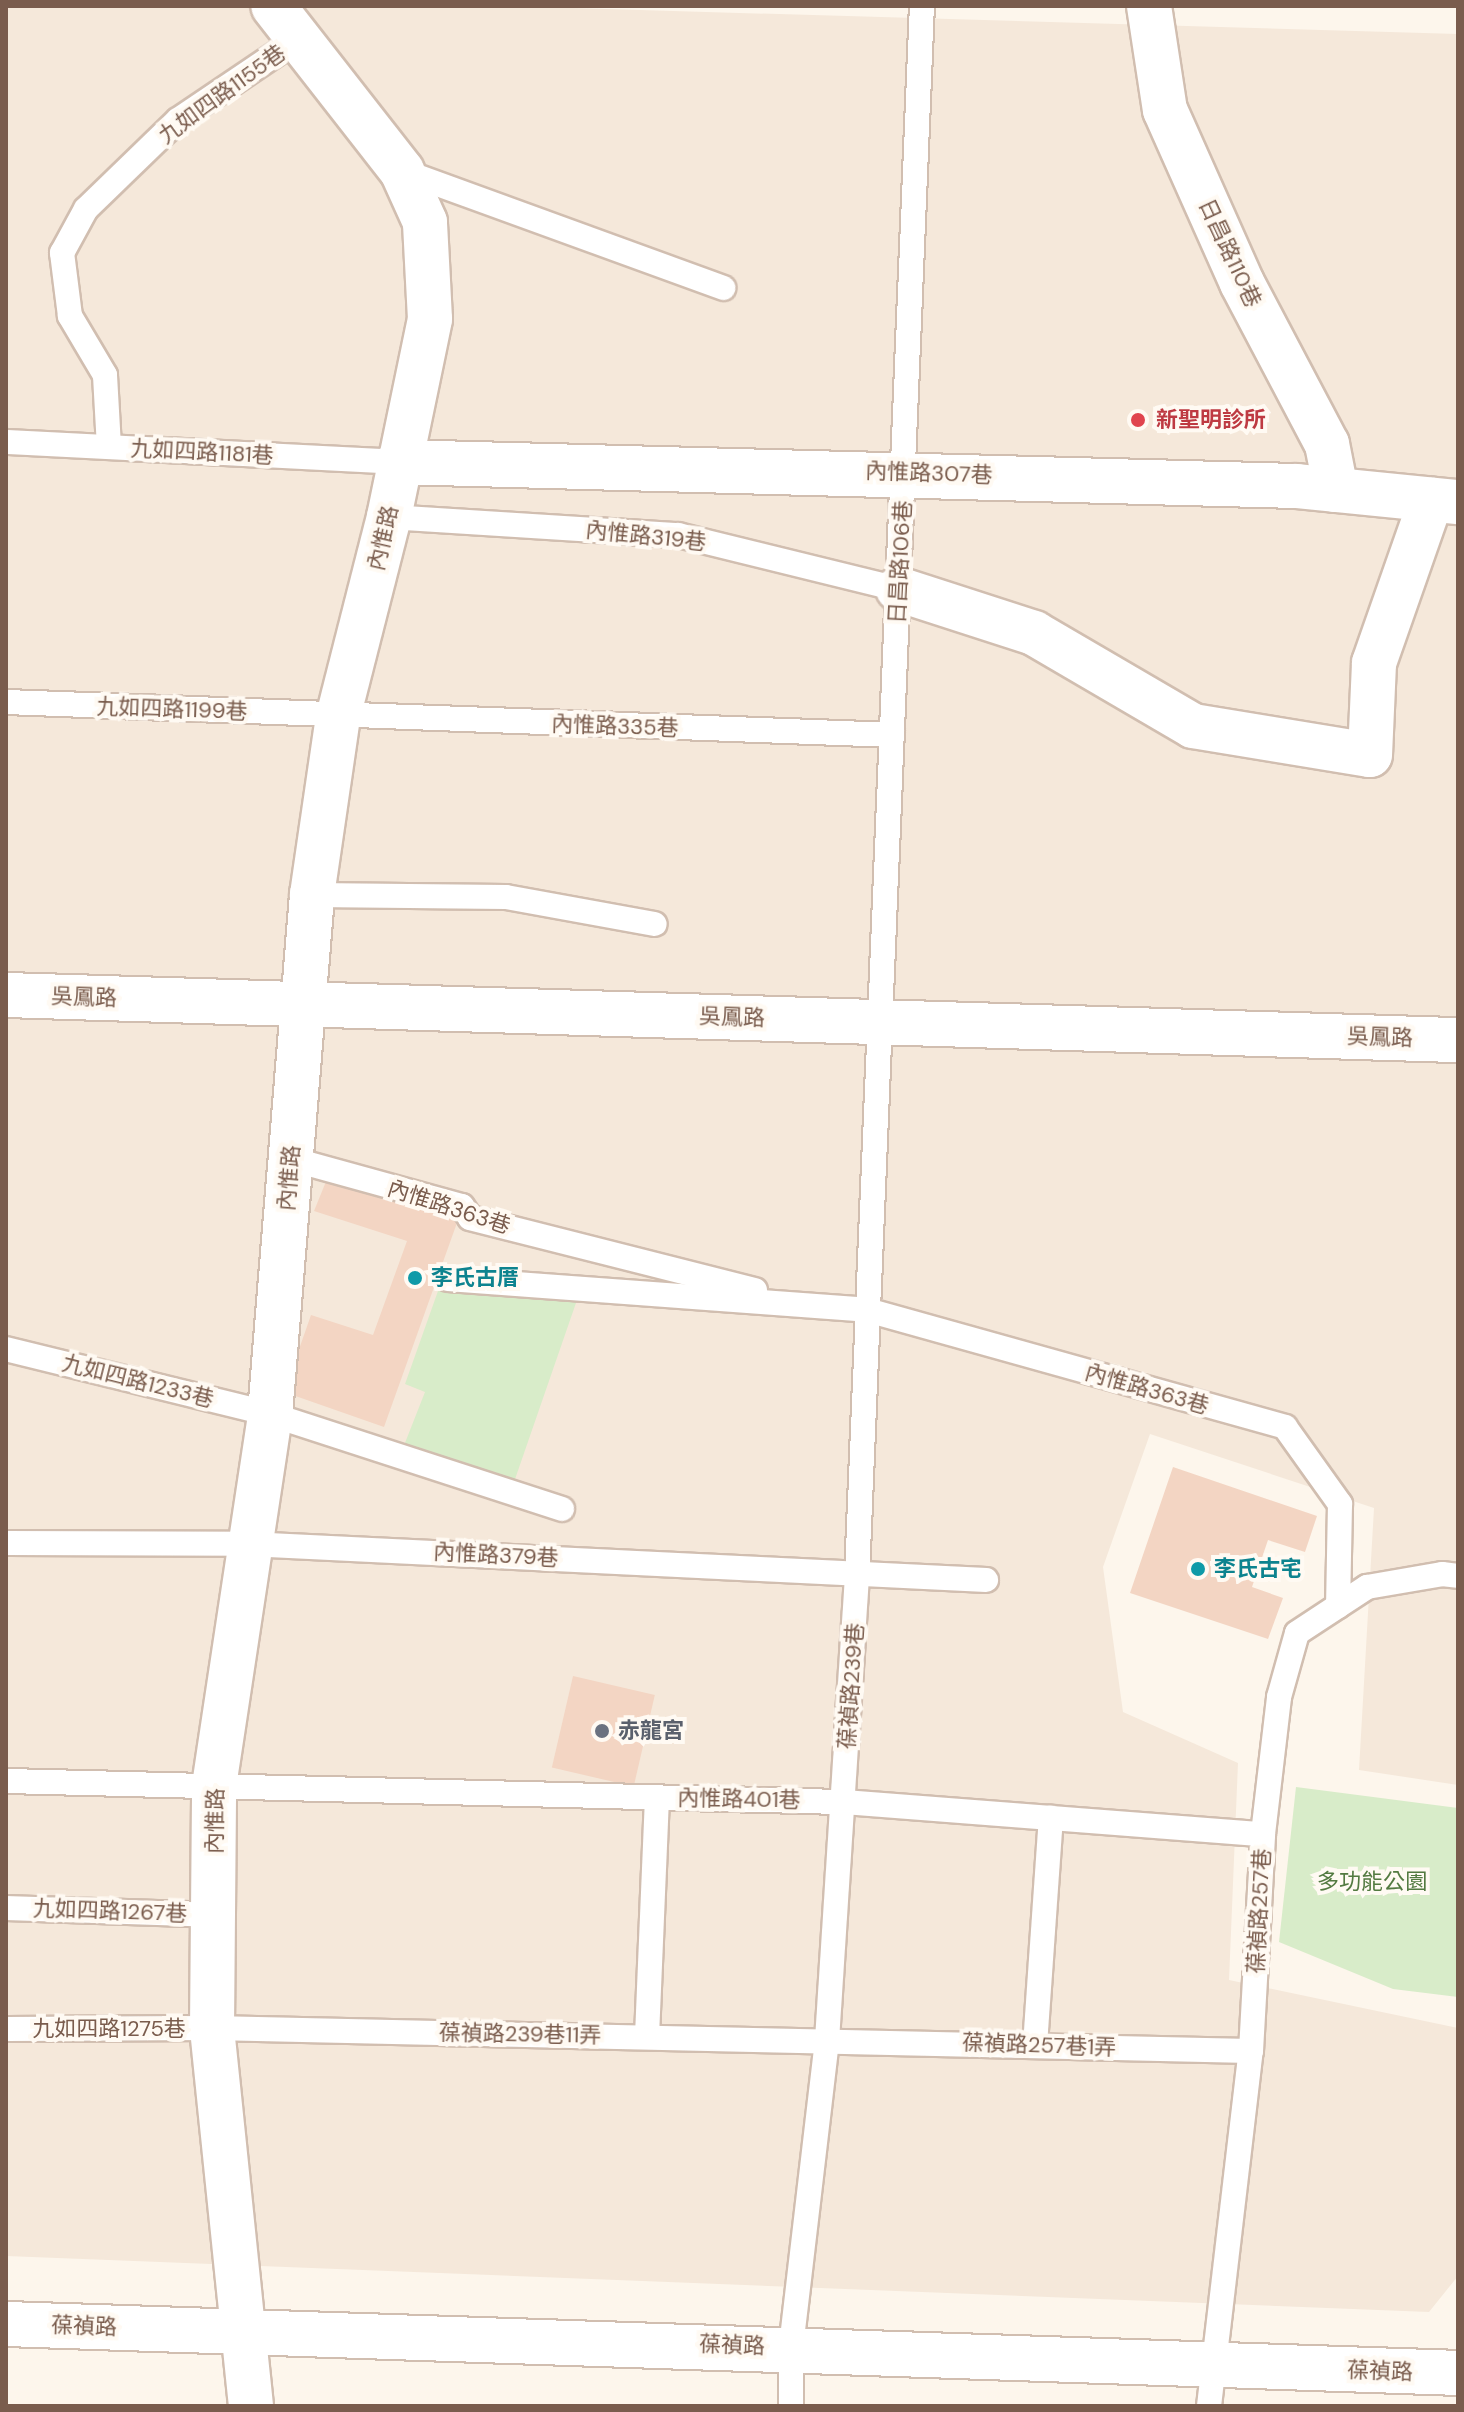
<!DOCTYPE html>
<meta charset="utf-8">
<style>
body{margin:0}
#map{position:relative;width:1464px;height:2412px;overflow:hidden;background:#fdf6ec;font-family:"DM Sans","Noto Sans TC",sans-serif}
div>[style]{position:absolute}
.residential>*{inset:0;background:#f5e8da}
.green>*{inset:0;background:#d8ecc9}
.building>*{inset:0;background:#f3d5c3;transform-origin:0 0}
.roads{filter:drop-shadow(2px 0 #d1beb0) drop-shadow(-2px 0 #d1beb0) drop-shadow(0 2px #d1beb0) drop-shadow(0 -2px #d1beb0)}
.lane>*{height:24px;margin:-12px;padding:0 12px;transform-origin:12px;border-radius:12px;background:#fff}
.street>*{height:44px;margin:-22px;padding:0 22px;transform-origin:22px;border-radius:22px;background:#fff}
.dots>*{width:22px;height:22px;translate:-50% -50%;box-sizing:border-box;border:4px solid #fffaf3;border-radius:50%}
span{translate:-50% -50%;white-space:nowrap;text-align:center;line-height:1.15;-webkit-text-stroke:8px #fffaf3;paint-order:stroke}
.street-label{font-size:22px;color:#7a5c4d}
.health-label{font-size:22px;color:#be3a42;font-weight:700}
.left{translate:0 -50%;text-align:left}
.culture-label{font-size:22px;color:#0d838f;font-weight:700}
.worship-label{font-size:22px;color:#5b616d;font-weight:700}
.park-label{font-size:22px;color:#537a41}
.frame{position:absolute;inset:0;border:8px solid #7a5c4d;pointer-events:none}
</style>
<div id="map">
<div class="residential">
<i style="clip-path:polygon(6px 6px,504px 6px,1458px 34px,1458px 1785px,1359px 1770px,1374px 1508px,1150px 1434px,1103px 1567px,1123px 1712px,1238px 1763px,1229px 1980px,1458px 2028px,1458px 2276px,1429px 2312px,6px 2256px)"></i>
</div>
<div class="green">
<i style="clip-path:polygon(438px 1291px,577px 1300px,513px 1485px,403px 1448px,425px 1392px,405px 1384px)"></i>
<i style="clip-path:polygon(1296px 1787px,1458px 1808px,1458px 1997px,1393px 1989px,1279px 1942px)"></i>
</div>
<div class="building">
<i style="clip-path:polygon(327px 1179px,458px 1220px,384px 1427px,284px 1392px,311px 1315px,373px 1335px,407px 1241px,314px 1211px)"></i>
<i style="clip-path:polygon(1173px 1467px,1317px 1516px,1305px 1552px,1268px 1540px,1252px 1587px,1283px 1598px,1268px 1639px,1130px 1593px)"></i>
<i style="left:573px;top:1676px;width:84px;height:94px;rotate:13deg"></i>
</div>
<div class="roads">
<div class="lane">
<i style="left:402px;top:171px;width:342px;rotate:20deg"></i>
<i style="left:6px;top:442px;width:393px;rotate:2.9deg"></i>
<i style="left:109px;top:447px;width:72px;rotate:-93.2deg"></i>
<i style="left:105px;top:375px;width:69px;rotate:-120.7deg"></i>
<i style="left:70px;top:316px;width:64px;rotate:-97.2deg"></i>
<i style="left:62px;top:253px;width:50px;rotate:-61.4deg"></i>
<i style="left:86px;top:209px;width:128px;rotate:-44.1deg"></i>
<i style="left:178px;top:120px;width:148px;rotate:-34deg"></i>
<i style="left:389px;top:517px;width:290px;rotate:3.6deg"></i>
<i style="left:678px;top:535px;width:227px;rotate:13.8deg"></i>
<i style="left:6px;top:702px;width:887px;rotate:2.13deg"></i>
<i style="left:312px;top:895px;width:194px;rotate:0.6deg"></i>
<i style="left:506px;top:897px;width:151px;rotate:10.3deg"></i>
<i style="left:291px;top:1159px;width:177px;rotate:15.4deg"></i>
<i style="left:462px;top:1206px;width:14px;rotate:56deg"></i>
<i style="left:470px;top:1218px;width:294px;rotate:14.2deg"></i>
<i style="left:448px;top:1279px;width:420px;rotate:4.2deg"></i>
<i style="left:867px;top:1310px;width:434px;rotate:15.6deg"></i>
<i style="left:1285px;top:1427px;width:95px;rotate:54.5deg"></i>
<i style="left:1340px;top:1504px;width:102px;rotate:91.1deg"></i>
<i style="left:6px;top:1349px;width:272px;rotate:13.8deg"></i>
<i style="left:270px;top:1414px;width:307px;rotate:18deg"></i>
<i style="left:6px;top:1543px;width:242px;rotate:0.2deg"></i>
<i style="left:248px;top:1544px;width:739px;rotate:2.79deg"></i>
<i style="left:6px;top:1781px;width:837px;rotate:1.44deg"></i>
<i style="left:843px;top:1802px;width:421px;rotate:4.4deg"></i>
<i style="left:6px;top:1908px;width:208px;rotate:1.9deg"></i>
<i style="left:6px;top:2029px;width:206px;rotate:-0.3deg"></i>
<i style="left:212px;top:2028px;width:1039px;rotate:1.27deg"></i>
<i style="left:647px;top:2036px;width:239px;rotate:-87.6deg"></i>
<i style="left:1035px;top:2045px;width:228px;rotate:-86deg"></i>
<i style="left:791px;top:2406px;width:59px;rotate:-90deg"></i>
<i style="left:791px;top:2347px;width:309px;rotate:-83.3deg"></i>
<i style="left:827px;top:2040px;width:466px;rotate:-86.3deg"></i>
<i style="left:857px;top:1575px;width:1570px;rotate:-87.63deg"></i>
<i style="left:1209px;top:2406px;width:357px;rotate:-83.3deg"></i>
<i style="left:1251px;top:2051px;width:217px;rotate:-86.8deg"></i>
<i style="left:1263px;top:1834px;width:138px;rotate:-83.3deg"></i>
<i style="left:1279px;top:1697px;width:66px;rotate:-74.3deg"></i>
<i style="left:1297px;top:1633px;width:84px;rotate:-33.3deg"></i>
<i style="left:1367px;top:1587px;width:76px;rotate:-9.8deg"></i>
<i style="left:1442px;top:1574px;width:16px;rotate:7deg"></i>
</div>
<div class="street">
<i style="left:1149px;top:6px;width:105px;rotate:81.3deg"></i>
<i style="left:1165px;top:110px;width:189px;rotate:66deg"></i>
<i style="left:1242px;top:283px;width:182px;rotate:62.2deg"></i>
<i style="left:1327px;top:444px;width:47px;rotate:78.9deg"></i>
<i style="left:398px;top:462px;width:899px;rotate:1.53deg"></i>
<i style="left:1297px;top:486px;width:162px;rotate:5.7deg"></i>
<i style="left:898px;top:589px;width:143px;rotate:17.9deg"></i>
<i style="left:1034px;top:633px;width:184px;rotate:30.3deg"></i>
<i style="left:1193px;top:726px;width:179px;rotate:9.3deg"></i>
<i style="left:1370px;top:755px;width:92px;rotate:-87.5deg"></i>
<i style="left:1374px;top:663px;width:173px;rotate:-70.7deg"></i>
<i style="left:6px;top:995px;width:1453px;rotate:1.78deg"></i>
<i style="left:6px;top:2324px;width:1453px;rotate:1.93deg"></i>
<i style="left:251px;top:2406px;width:380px;rotate:-95.9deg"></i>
<i style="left:212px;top:2028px;width:242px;rotate:-89.5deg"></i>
<i style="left:214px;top:1786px;width:376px;rotate:-81.4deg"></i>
<i style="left:270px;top:1414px;width:521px;rotate:-85.37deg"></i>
<i style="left:312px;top:895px;width:180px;rotate:-81.7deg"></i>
<i style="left:338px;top:717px;width:206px;rotate:-75.7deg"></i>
<i style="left:389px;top:517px;width:202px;rotate:-78.3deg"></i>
<i style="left:430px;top:319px;width:97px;rotate:-93deg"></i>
<i style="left:425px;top:222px;width:56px;rotate:-114.3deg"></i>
<i style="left:402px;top:171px;width:209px;rotate:-128deg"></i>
</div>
</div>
<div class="dots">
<i style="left:1138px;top:420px;background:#e0444e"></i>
<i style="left:415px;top:1278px;background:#0f9aa8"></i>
<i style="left:1198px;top:1569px;background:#0f9aa8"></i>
<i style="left:602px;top:1731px;background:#6b7280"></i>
</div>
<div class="street-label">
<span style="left:222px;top:94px;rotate:-36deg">九如四路1155巷</span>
<span style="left:1230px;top:253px;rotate:65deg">日昌路110巷</span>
<span style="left:202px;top:452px;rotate:3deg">九如四路1181巷</span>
<span style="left:929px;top:473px;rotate:2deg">內惟路307巷</span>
<span style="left:646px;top:536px;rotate:6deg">內惟路319巷</span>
<span style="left:383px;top:538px;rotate:-77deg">內惟路</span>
<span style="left:900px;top:562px;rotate:-87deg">日昌路106巷</span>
<span style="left:172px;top:709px;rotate:2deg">九如四路1199巷</span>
<span style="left:615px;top:726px;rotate:2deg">內惟路335巷</span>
<span style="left:84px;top:997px;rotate:2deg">吳鳳路</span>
<span style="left:732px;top:1017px;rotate:2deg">吳鳳路</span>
<span style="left:1380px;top:1037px;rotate:2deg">吳鳳路</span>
<span style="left:289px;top:1178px;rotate:-85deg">內惟路</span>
<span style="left:449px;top:1207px;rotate:18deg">內惟路363巷</span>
<span style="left:138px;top:1381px;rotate:14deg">九如四路1233巷</span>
<span style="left:1147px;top:1389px;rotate:16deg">內惟路363巷</span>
<span style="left:496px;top:1555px;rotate:3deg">內惟路379巷</span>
<span style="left:851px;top:1686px;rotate:-86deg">葆禎路239巷</span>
<span style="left:739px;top:1799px;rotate:1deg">內惟路401巷</span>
<span style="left:215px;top:1821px;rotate:-89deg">內惟路</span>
<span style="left:110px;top:1911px;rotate:2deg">九如四路1267巷</span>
<span style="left:1259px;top:1911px;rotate:-87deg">葆禎路257巷</span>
<span style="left:109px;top:2029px">九如四路1275巷</span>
<span style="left:520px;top:2034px;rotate:1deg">葆禎路239巷11弄</span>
<span style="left:1039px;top:2045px;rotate:2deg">葆禎路257巷1弄</span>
<span style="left:84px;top:2326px;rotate:2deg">葆禎路</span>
<span style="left:732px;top:2345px;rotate:2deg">葆禎路</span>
<span style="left:1380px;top:2371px;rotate:2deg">葆禎路</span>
</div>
<div class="health-label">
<span class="left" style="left:1156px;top:420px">新聖明診所</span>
</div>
<div class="culture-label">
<span class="left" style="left:431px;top:1278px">李氏古厝</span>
<span class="left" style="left:1214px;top:1569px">李氏古宅</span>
</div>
<div class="worship-label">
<span class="left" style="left:618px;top:1731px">赤龍宮</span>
</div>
<div class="park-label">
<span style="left:1372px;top:1882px">多功能公園</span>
</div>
<div class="frame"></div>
</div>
